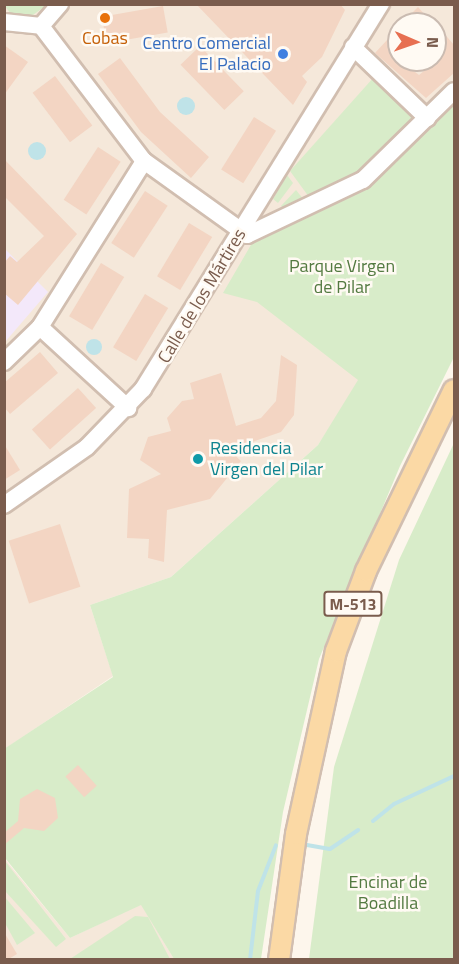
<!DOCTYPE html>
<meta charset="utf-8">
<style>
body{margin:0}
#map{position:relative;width:459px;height:964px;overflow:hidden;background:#fdf6ec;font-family:"Titillium Web",sans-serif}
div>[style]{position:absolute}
.residential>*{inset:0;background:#f5e8da}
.education>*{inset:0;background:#f3e8fa}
.green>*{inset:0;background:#d8ecc9}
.water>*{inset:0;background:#bfe3e8}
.round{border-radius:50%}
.stream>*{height:4px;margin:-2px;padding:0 2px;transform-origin:2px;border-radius:2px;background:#bfe3e8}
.building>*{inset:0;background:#f3d5c3;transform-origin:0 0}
.roads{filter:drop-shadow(2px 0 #d1beb0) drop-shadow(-2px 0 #d1beb0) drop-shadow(0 2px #d1beb0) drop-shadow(0 -2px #d1beb0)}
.minor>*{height:16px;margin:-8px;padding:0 8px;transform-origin:8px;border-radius:8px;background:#fff}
.major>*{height:20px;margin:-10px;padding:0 10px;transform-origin:10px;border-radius:10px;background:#fbd9a5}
.dots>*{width:16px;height:16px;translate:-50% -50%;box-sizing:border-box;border:3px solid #fffaf3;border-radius:50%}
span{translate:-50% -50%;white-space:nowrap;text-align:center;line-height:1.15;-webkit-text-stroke:5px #fffaf3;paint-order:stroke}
.shield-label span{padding:2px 4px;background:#fffaf3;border:2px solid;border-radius:4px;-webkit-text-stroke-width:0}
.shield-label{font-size:16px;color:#7a5c4d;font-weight:700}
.food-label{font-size:18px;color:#c56008}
.shop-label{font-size:18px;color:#366cbe}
.right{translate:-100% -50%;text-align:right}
.park-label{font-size:18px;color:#537a41}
.street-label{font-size:18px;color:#7a5c4d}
.culture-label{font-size:18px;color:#0d838f}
.left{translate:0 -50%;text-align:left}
.frame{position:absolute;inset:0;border:6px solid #7a5c4d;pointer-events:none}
.north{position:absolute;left:387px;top:12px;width:60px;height:60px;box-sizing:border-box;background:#fffaf3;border:2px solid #cabbb1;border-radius:50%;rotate:92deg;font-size:16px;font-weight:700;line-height:24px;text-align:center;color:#7a5c4d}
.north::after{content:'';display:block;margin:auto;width:21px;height:27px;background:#e76f51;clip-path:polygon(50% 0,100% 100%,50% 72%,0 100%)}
</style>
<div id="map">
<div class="residential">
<i style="clip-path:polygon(evenodd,5px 5px,454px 5px,454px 238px,318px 445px,171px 577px,90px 605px,113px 676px,5px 749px,5px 5px,399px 24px,435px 24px,435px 60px,399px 60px,399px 24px)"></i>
<i style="clip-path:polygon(4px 858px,70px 938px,141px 904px,174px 959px,5px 959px)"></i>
</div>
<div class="education">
<i style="clip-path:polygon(5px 249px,48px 292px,5px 342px)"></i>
</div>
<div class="green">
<i style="clip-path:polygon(4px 5px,47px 5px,30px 17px,11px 14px)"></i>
<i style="clip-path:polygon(374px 77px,416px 115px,358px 171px,309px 197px,290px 171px)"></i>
<i style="clip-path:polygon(454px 96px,454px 357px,400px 466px,319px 659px,283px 812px,261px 959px,174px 959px,141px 905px,70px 938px,5px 858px,4px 749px,113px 677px,90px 605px,171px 577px,318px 445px,358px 380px,257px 302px,223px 293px,255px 238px,365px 184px)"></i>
<i style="clip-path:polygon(287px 175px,293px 183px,278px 203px,273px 199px)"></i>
<i style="clip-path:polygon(296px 190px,304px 200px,287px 211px,281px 206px)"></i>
<i style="clip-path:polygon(454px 443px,454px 959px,309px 959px,334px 767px,399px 560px)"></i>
<i style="clip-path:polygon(5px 861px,66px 939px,56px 947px,5px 891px)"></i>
<i style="clip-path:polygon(4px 896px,35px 933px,17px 945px,5px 923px)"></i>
<i style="clip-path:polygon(135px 916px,148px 917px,170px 959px,70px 959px)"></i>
</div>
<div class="water">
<i class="round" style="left:177px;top:97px;width:18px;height:18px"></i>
<i class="round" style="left:28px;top:142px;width:18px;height:18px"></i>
<i class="round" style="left:86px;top:339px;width:16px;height:16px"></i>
</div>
<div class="stream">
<i style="left:373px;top:821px;width:27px;rotate:-39deg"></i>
<i style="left:394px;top:804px;width:66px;rotate:-25deg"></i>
<i style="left:307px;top:845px;width:23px;rotate:10deg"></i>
<i style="left:330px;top:849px;width:34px;rotate:-34deg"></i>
<i style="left:250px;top:960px;width:69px;rotate:-83.4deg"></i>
<i style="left:258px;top:891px;width:49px;rotate:-68.6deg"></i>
</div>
<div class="building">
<i style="clip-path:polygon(196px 4px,340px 4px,345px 10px,322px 57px,302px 76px,307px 82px,293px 105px)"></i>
<i style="left:163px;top:6px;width:27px;height:62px;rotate:80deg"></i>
<i style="clip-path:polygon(418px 7px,433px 24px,402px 24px,414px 11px)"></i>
<i style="clip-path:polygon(399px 27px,399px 60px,419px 75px,435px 62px,435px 38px,442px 31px,454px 45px,454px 73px,426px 98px,375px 53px)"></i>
<i style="clip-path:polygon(4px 45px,28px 62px,4px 95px)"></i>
<i style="left:200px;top:46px;width:63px;height:27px;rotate:46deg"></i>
<i style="clip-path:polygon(120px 58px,160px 112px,209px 157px,191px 178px,141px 132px,98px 74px)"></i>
<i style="left:55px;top:76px;width:62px;height:28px;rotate:53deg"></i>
<i style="left:254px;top:117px;width:26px;height:62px;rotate:32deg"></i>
<i style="left:98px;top:147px;width:27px;height:63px;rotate:33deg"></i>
<i style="clip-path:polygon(4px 159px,77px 234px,18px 305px,4px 293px,4px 263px,10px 256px,17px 262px,44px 236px,4px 196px)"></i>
<i style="left:145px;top:191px;width:27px;height:62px;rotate:33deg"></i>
<i style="left:189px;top:223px;width:27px;height:62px;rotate:31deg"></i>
<i style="left:101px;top:263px;width:27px;height:62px;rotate:31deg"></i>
<i style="left:145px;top:294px;width:27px;height:62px;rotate:31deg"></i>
<i style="clip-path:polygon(40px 352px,58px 373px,10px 414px,4px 407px,4px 383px)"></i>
<i style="clip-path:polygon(281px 355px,297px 365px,294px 415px,281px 432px,229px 450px,241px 461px,210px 499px,167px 510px,164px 562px,148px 558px,149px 539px,127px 538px,129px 489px,161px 474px,140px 460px,148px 437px,171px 431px,167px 418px,182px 401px,194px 399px,190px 383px,221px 373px,236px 426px,261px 418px,276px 401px)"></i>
<i style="left:78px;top:388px;width:27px;height:62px;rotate:48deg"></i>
<i style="clip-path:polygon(4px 444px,20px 470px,4px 480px)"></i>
<i style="left:60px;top:524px;width:66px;height:54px;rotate:72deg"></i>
<i style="left:78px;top:765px;width:28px;height:17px;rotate:48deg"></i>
<i style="clip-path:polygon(37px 789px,55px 798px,58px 818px,44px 831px,24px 828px,4px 845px,4px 833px,18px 821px,20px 799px)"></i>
<i style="clip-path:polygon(4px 932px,17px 954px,7px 960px,4px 960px)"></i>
</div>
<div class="roads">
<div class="minor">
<i style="left:4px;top:22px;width:37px;rotate:6deg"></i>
<i style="left:41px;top:26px;width:29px;rotate:-49deg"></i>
<i style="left:41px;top:26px;width:170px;rotate:52.7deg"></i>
<i style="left:144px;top:161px;width:127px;rotate:35.7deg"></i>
<i style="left:247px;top:235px;width:128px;rotate:-25.4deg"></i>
<i style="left:363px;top:180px;width:127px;rotate:-44.4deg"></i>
<i style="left:353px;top:47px;width:103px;rotate:43.8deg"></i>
<i style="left:40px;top:327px;width:120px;rotate:42.6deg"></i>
<i style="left:4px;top:362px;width:50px;rotate:-44.2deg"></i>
<i style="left:40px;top:327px;width:196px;rotate:-57.9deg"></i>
<i style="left:4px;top:505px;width:101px;rotate:-34.9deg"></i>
<i style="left:87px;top:447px;width:81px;rotate:-46deg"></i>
<i style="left:143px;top:389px;width:453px;rotate:-58.3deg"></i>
</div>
<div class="major">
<i style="left:279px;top:960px;width:127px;rotate:-82.3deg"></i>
<i style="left:296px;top:834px;width:187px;rotate:-77.7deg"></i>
<i style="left:336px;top:651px;width:85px;rotate:-69.4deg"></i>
<i style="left:366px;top:571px;width:201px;rotate:-64.1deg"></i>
</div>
</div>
<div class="dots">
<i style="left:105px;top:18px;background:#e8710a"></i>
<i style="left:283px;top:54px;background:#3f7fe0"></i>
<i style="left:198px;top:459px;background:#0f9aa8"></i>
</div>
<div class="shield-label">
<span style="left:353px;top:604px">M-513</span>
</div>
<div class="food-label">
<span style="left:105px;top:38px">Cobas</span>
</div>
<div class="shop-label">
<span class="right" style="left:271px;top:54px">Centro Comercial<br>El Palacio</span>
</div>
<div class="park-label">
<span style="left:342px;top:277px">Parque Virgen<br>de Pilar</span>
<span style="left:388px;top:893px">Encinar de<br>Boadilla</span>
</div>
<div class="street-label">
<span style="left:202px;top:296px;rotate:-59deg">Calle de los Mártires</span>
</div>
<div class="culture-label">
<span class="left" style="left:210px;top:459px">Residencia<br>Virgen del Pilar</span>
</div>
<div class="frame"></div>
<div class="north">N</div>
</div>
